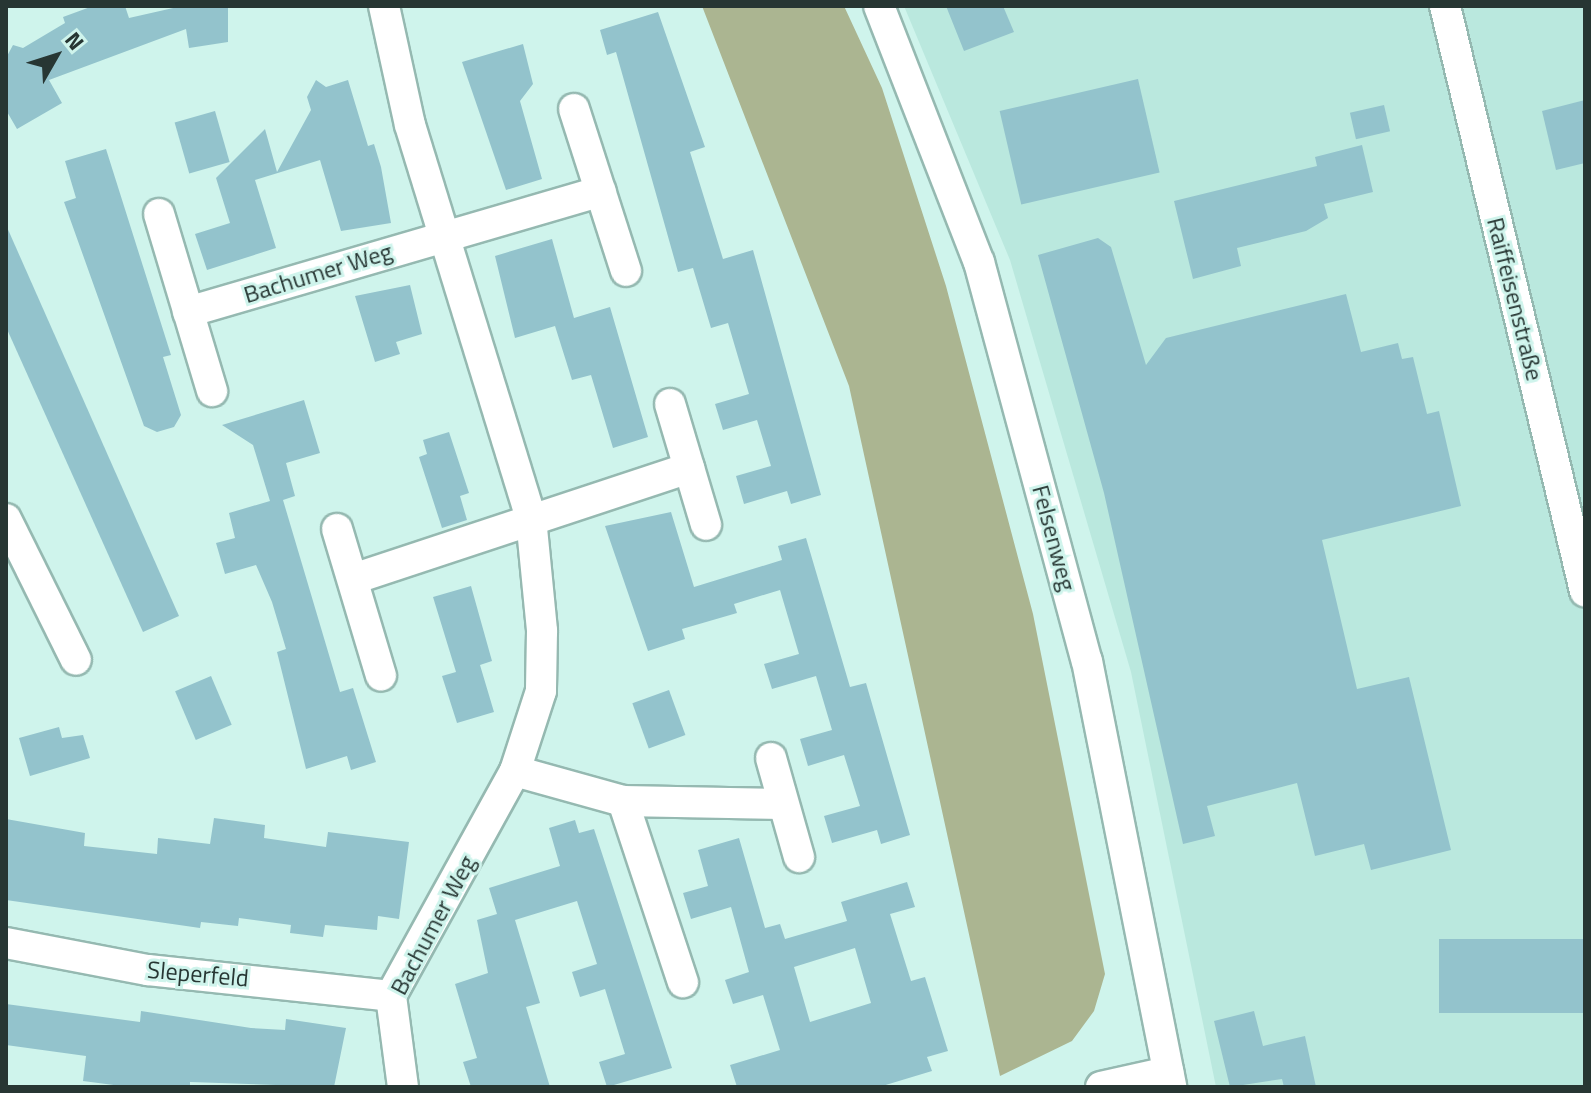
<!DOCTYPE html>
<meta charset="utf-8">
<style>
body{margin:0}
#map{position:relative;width:1591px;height:1093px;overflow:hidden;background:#cff4ec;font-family:"Titillium Web",sans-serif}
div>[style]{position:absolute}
.built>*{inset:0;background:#bae8de}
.forest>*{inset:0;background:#abb591}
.building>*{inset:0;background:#93c3cc;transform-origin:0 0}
.roads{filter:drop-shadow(2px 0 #95b9b1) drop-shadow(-2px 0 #95b9b1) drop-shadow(0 2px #95b9b1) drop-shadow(0 -2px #95b9b1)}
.minor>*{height:30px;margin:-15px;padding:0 15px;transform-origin:15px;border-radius:15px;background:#fff}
span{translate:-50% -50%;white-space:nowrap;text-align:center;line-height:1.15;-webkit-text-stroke:6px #cff4ec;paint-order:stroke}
.street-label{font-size:24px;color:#273633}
.frame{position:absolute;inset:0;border:8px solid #273633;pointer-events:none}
.north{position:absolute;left:16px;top:16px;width:80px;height:80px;-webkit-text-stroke:6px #cff4ec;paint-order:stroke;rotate:51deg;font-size:22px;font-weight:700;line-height:32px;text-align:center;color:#273633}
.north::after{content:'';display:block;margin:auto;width:28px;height:36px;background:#273633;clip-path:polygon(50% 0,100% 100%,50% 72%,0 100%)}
</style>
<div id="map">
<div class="built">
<i style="clip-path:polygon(904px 6px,1585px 6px,1585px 1087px,1216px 1087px,1131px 672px,1010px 260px)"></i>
</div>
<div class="forest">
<i style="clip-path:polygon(702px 6px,844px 6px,882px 88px,946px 286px,1033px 614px,1105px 974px,1094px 1011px,1072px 1041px,1000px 1076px,849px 386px)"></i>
</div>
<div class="building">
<i style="clip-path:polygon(93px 6px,125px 6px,129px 18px,182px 6px,228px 6px,228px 42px,189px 48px,186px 29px,49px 80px,62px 103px,17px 129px,6px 110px,6px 58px,13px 45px,23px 48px,65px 23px,63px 17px)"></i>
<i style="clip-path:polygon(946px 6px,1003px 6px,1014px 32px,964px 51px)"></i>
<i style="clip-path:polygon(658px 12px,705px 147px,690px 152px,723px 259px,753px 250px,821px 495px,791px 504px,787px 491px,744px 504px,736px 476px,771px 466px,757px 420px,723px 430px,715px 404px,749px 394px,728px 323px,711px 328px,693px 268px,678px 272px,616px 52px,607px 55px,600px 30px)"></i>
<i style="clip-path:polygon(523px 44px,533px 84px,520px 101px,542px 179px,506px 190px,462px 62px)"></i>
<i style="left:1138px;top:79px;width:96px;height:142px;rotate:77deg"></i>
<i style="clip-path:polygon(316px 80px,326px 87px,348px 80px,368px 146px,374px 144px,381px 167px,391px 223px,341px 231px,320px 160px,255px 180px,276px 248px,207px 270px,195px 234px,230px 223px,216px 178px,265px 129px,277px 172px,311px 110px,307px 97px)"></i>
<i style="clip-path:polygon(1585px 100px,1585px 163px,1556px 170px,1542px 111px)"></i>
<i style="left:1384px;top:105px;width:27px;height:35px;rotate:77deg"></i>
<i style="left:215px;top:111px;width:53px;height:42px;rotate:74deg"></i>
<i style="clip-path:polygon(1362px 145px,1373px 192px,1324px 204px,1328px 218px,1306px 231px,1237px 248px,1241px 266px,1193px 279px,1174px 201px,1317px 166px,1315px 157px)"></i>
<i style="clip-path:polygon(106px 149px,171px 355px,163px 357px,181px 415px,174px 427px,157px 432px,144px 426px,64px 202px,76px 198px,65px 161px)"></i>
<i style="clip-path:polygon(6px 225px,179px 616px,143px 632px,6px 327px)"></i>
<i style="clip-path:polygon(1098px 238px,1111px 247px,1146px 365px,1166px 338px,1346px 294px,1361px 352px,1398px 343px,1402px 359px,1413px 357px,1427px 414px,1439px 411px,1461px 506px,1322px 540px,1357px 689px,1409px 677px,1451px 850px,1371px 870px,1364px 844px,1315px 856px,1297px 783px,1207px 806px,1215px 836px,1183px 844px,1104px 493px,1038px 255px)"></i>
<i style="clip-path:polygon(552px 239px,574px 318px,610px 307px,648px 437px,613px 448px,591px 375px,572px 380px,555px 326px,515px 338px,495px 256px)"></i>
<i style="clip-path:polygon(410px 285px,422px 334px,396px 342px,400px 354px,375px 362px,355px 296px)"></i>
<i style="clip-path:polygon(304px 400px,320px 453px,286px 463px,295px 496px,283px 500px,340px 692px,353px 688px,376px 762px,351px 770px,347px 756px,306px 769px,277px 652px,286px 649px,272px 602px,256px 565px,225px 574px,216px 543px,235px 538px,229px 513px,270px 501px,253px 445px,222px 425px)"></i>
<i style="clip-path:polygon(449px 432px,469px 493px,460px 496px,467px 520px,442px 528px,419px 457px,427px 454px,423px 440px)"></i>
<i style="clip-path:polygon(671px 512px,694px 587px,782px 560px,778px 546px,806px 538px,850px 687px,866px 683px,910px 835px,881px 844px,877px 830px,832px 843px,824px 816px,860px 806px,844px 755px,808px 766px,800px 739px,832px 730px,816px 676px,772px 689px,764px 664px,799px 654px,780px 590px,734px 604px,737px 613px,682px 629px,685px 639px,648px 651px,605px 526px)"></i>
<i style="clip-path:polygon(471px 586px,492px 661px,480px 665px,494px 712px,457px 723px,442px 676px,456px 672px,433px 597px)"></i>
<i style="left:211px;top:676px;width:53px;height:39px;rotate:67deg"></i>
<i style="left:669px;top:690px;width:48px;height:39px;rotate:70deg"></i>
<i style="clip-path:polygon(59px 727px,62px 738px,83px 735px,90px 758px,30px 776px,19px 738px)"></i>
<i style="clip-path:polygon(214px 818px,265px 825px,264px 838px,326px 847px,328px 832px,409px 842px,399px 919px,378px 916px,377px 930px,325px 925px,323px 937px,290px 933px,291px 925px,239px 918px,238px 926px,201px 922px,200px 928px,6px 900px,6px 819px,85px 833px,84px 846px,157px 854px,158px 838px,210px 844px)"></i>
<i style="clip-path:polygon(575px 820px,579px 833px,594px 829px,672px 1068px,607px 1087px,599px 1062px,625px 1054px,605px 989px,580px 997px,572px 972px,597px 964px,577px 901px,515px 920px,540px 1003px,526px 1007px,550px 1087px,471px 1087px,463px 1062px,477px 1058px,455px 984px,488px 973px,477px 920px,497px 914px,489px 888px,560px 866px,549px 828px)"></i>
<i style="clip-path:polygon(evenodd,739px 838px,765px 928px,780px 924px,785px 939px,847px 921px,841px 902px,907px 882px,915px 907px,890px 914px,911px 981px,925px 977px,948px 1051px,927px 1057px,932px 1071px,879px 1087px,737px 1087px,730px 1065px,780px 1050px,763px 995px,733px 1004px,725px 980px,749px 972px,731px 907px,691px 919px,683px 893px,708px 886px,698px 850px,739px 838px,855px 948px,871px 1003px,810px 1022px,794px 967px,855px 948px)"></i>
<i style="left:1585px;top:939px;width:74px;height:146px;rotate:90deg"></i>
<i style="clip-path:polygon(6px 1004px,140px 1022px,141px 1011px,251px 1028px,285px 1030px,286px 1019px,346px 1028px,334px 1087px,190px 1082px,190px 1087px,129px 1087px,83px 1081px,86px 1056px,6px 1045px)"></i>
<i style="clip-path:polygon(1254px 1011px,1263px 1046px,1305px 1036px,1316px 1087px,1284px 1087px,1282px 1079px,1230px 1087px,1214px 1021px)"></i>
</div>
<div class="roads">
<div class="minor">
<i style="left:384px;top:6px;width:122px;rotate:77.7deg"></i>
<i style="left:410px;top:125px;width:411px;rotate:72.9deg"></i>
<i style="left:531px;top:518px;width:114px;rotate:84.4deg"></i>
<i style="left:542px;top:631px;width:60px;rotate:91deg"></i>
<i style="left:541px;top:691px;width:84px;rotate:108deg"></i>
<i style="left:515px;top:771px;width:257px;rotate:118.9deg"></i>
<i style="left:391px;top:996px;width:92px;rotate:82.5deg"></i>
<i style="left:879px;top:6px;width:275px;rotate:68.7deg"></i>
<i style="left:979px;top:262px;width:413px;rotate:74.9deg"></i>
<i style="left:1087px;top:661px;width:434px;rotate:78.8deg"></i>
<i style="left:1445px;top:6px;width:602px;rotate:76.54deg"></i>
<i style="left:574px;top:109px;width:170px;rotate:72.2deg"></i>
<i style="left:159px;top:214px;width:185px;rotate:73.3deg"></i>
<i style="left:188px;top:312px;width:430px;rotate:-16.3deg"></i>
<i style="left:670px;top:404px;width:126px;rotate:73.4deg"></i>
<i style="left:6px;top:519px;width:157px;rotate:63.6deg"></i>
<i style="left:337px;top:529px;width:153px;rotate:73.3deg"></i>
<i style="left:353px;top:579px;width:354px;rotate:-18.3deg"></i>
<i style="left:771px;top:758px;width:103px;rotate:74.2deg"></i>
<i style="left:515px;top:771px;width:112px;rotate:15.5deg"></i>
<i style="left:623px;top:801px;width:159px;rotate:1.1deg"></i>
<i style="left:623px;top:801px;width:191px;rotate:71.7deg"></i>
<i style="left:6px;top:943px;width:145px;rotate:10.8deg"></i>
<i style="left:148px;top:970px;width:244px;rotate:6.1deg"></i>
<i style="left:1101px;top:1087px;width:69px;rotate:-12.6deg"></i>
</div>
</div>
<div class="street-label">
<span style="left:318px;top:273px;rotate:-17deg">Bachumer Weg</span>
<span style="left:1515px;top:299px;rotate:76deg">Raiffeisenstraße</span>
<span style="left:1054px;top:538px;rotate:75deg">Felsenweg</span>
<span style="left:433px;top:925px;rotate:-62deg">Bachumer Weg</span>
<span style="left:198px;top:974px;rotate:5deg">Sleperfeld</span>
</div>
<div class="frame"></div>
<div class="north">N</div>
</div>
